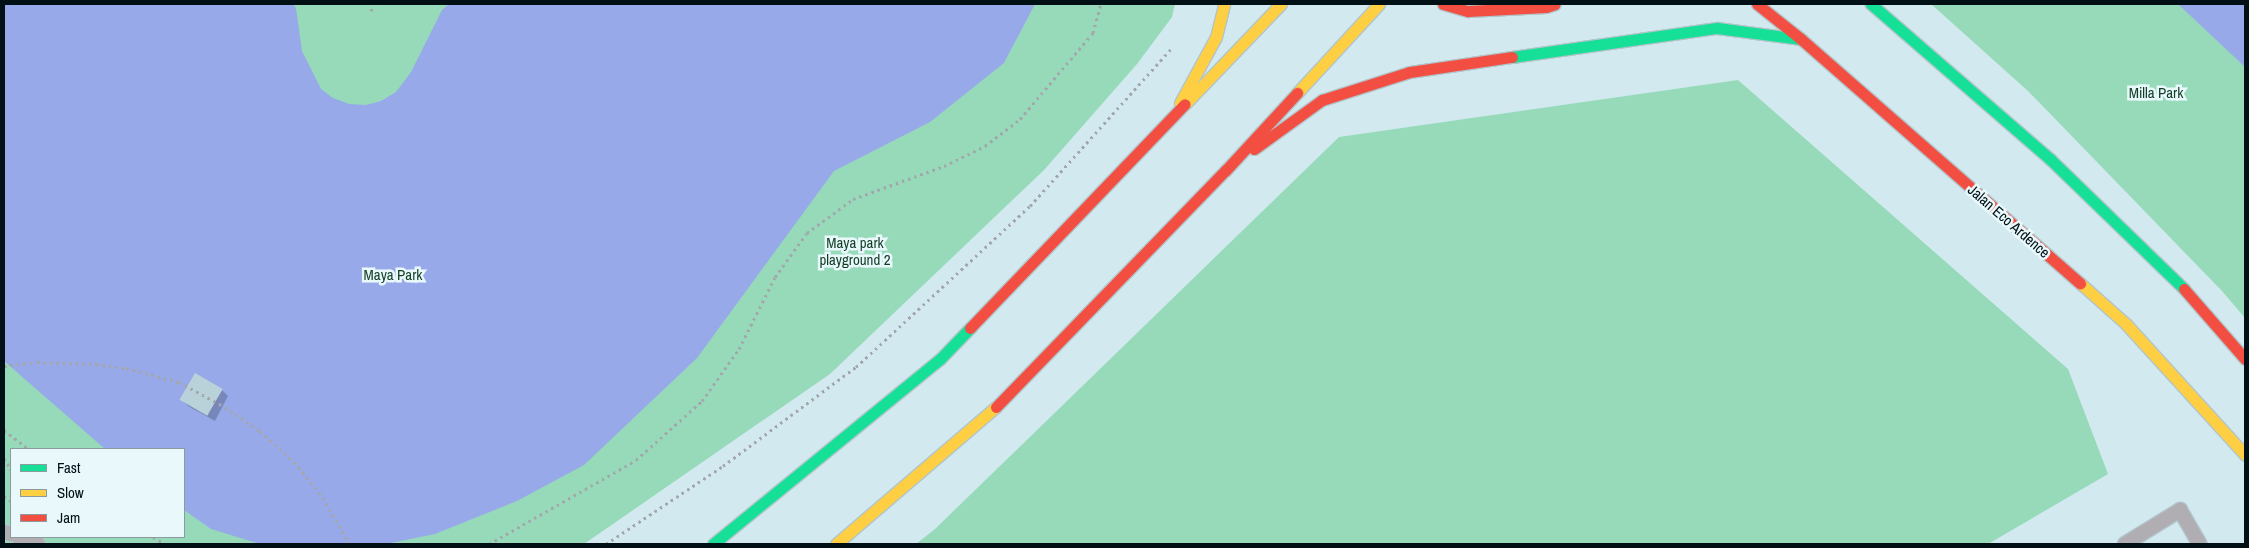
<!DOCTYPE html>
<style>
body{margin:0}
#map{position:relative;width:2249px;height:548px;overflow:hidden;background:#d1e9ef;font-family:"Archivo Narrow",sans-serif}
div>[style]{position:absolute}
.green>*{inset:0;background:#96daba}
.water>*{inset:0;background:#97a9e9}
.shadow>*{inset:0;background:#0003}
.building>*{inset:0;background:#b9d2d9;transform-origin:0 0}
.path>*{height:3px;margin-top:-1.5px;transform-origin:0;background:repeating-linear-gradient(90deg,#a3a7ab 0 2.5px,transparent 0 6.5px)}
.roads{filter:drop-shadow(1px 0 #b2c5ca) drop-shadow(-1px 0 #b2c5ca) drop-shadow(0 1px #b2c5ca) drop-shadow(0 -1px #b2c5ca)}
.lane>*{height:14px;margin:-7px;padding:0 7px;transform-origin:7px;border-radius:7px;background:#b0adb3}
.fast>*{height:11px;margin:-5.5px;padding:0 5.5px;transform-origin:5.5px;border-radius:5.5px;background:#16e098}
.slow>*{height:11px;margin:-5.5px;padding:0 5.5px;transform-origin:5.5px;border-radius:5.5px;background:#ffcf43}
.jam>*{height:11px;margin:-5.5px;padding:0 5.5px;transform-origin:5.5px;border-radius:5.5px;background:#f24e42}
span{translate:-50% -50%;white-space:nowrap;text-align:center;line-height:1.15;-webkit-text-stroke:5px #e9f8fb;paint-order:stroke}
.park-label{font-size:15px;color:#123e25}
.street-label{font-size:15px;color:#001015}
.frame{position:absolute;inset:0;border:5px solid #001015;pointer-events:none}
.legend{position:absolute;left:10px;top:448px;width:175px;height:90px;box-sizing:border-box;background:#e9f8fb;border:1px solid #8c9b9f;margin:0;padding:6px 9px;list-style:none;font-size:15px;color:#001015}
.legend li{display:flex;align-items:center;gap:10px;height:25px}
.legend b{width:25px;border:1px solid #8c9b9f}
</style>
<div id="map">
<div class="green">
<i style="clip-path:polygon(evenodd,4px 4px,1175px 4px,1172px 17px,1137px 64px,1044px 170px,830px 374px,584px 544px,4px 544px,4px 4px,11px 449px,184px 449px,184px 537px,11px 537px,11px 449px)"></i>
<i style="clip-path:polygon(1931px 4px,2245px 4px,2245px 318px,2222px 291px,2028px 91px)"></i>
<i style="clip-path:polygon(1738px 80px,2068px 369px,2108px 474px,1988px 544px,916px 544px,935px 529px,1339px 137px)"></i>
</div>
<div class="water">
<i style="clip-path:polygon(4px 4px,293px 4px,296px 8px,302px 51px,321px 89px,333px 98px,349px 104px,366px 105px,381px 101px,396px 92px,411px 72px,442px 10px,449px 4px,1035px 4px,1004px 63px,930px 122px,834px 171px,697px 358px,584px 465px,517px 501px,435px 534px,386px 544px,260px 544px,211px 529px,184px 510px,184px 449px,105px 449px,4px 361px)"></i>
<i style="clip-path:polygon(2178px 4px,2245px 4px,2245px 67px)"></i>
</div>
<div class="shadow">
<i style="clip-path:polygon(222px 390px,228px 396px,215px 421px,188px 406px,182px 400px)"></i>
</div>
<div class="building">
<i style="left:195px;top:373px;width:32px;height:31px;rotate:30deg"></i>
</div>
<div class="path">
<i style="left:371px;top:11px;width:7px;rotate:-74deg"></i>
<i style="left:4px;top:366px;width:33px;rotate:-7deg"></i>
<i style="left:37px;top:362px;width:59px;rotate:1.9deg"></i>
<i style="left:96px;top:364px;width:30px;rotate:8deg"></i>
<i style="left:126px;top:368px;width:55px;rotate:14.8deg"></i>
<i style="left:179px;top:382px;width:52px;rotate:28.5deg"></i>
<i style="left:225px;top:407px;width:42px;rotate:34.4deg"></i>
<i style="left:260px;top:431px;width:46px;rotate:42.4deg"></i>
<i style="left:294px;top:462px;width:39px;rotate:50deg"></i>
<i style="left:319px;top:492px;width:61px;rotate:59.2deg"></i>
<i style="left:4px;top:430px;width:31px;rotate:38deg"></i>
<i style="left:4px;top:458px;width:14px;rotate:60deg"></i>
<i style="left:4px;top:496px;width:9px;rotate:36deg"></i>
<i style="left:153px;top:537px;width:14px;rotate:30deg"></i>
<i style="left:489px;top:544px;width:169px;rotate:-29.7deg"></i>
<i style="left:636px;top:460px;width:89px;rotate:-41.8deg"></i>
<i style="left:702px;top:401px;width:64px;rotate:-54.6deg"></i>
<i style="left:739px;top:349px;width:80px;rotate:-63.4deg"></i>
<i style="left:775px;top:277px;width:54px;rotate:-54deg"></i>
<i style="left:807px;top:233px;width:57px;rotate:-36.5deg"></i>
<i style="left:853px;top:199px;width:97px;rotate:-19.9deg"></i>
<i style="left:944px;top:166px;width:46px;rotate:-26deg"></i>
<i style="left:985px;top:146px;width:44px;rotate:-37.6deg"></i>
<i style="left:1020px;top:119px;width:113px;rotate:-49.7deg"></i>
<i style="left:1093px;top:33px;width:30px;rotate:-75deg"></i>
<i style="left:606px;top:544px;width:141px;rotate:-33.7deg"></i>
<i style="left:723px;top:466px;width:166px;rotate:-36.7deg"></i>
<i style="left:856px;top:367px;width:237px;rotate:-42.8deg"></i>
<i style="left:1030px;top:206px;width:211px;rotate:-48.1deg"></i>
</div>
<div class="roads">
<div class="lane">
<i style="left:4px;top:532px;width:7px;rotate:16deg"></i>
<i style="left:18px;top:537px;width:21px;rotate:19deg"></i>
<i style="left:2125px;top:544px;width:65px;rotate:-31.7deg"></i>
<i style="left:2180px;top:510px;width:39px;rotate:60deg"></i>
</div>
<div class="fast">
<i style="left:1871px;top:4px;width:237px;rotate:40.9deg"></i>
<i style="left:2050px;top:159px;width:187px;rotate:44.1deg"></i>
<i style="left:1512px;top:57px;width:207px;rotate:-8.1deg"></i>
<i style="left:1717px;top:28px;width:85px;rotate:7.5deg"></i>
<i style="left:713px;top:544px;width:294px;rotate:-39.2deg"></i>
<i style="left:941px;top:358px;width:42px;rotate:-46deg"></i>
</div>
<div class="slow">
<i style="left:1297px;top:93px;width:121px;rotate:-47.3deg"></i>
<i style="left:1180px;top:103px;width:75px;rotate:-61.4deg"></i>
<i style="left:1216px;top:37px;width:34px;rotate:-76deg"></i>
<i style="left:1185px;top:104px;width:139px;rotate:-46.2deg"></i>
<i style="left:2080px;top:283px;width:62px;rotate:41.7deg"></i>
<i style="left:2126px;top:324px;width:177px;rotate:47.7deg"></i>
<i style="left:836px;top:544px;width:211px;rotate:-40.6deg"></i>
</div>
<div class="jam">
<i style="left:1443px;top:4px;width:26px;rotate:16deg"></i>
<i style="left:1468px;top:11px;width:78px;rotate:-2.9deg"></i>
<i style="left:1546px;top:7px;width:9px;rotate:-18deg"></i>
<i style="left:1757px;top:4px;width:56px;rotate:38.5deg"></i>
<i style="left:1801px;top:39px;width:371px;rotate:41.2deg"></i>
<i style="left:1254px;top:149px;width:84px;rotate:-35.8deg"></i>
<i style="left:1322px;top:100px;width:92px;rotate:-17.7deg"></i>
<i style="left:1410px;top:72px;width:103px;rotate:-8.4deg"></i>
<i style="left:2184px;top:289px;width:93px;rotate:48.9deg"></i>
<i style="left:970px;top:328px;width:310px;rotate:-46.2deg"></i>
<i style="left:996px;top:407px;width:330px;rotate:-45.9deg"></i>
<i style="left:1226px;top:170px;width:105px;rotate:-47.3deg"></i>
</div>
</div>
<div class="park-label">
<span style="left:2156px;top:93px">Milla Park</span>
<span style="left:855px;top:251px">Maya park<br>playground 2</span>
<span style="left:393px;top:275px">Maya Park</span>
</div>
<div class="street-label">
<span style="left:2009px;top:221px;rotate:41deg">Jalan Eco Ardence</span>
</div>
<div class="frame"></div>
<ul class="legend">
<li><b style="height:6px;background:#16e098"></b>Fast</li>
<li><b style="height:6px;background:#ffcf43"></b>Slow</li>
<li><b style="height:6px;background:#f24e42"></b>Jam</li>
</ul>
</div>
